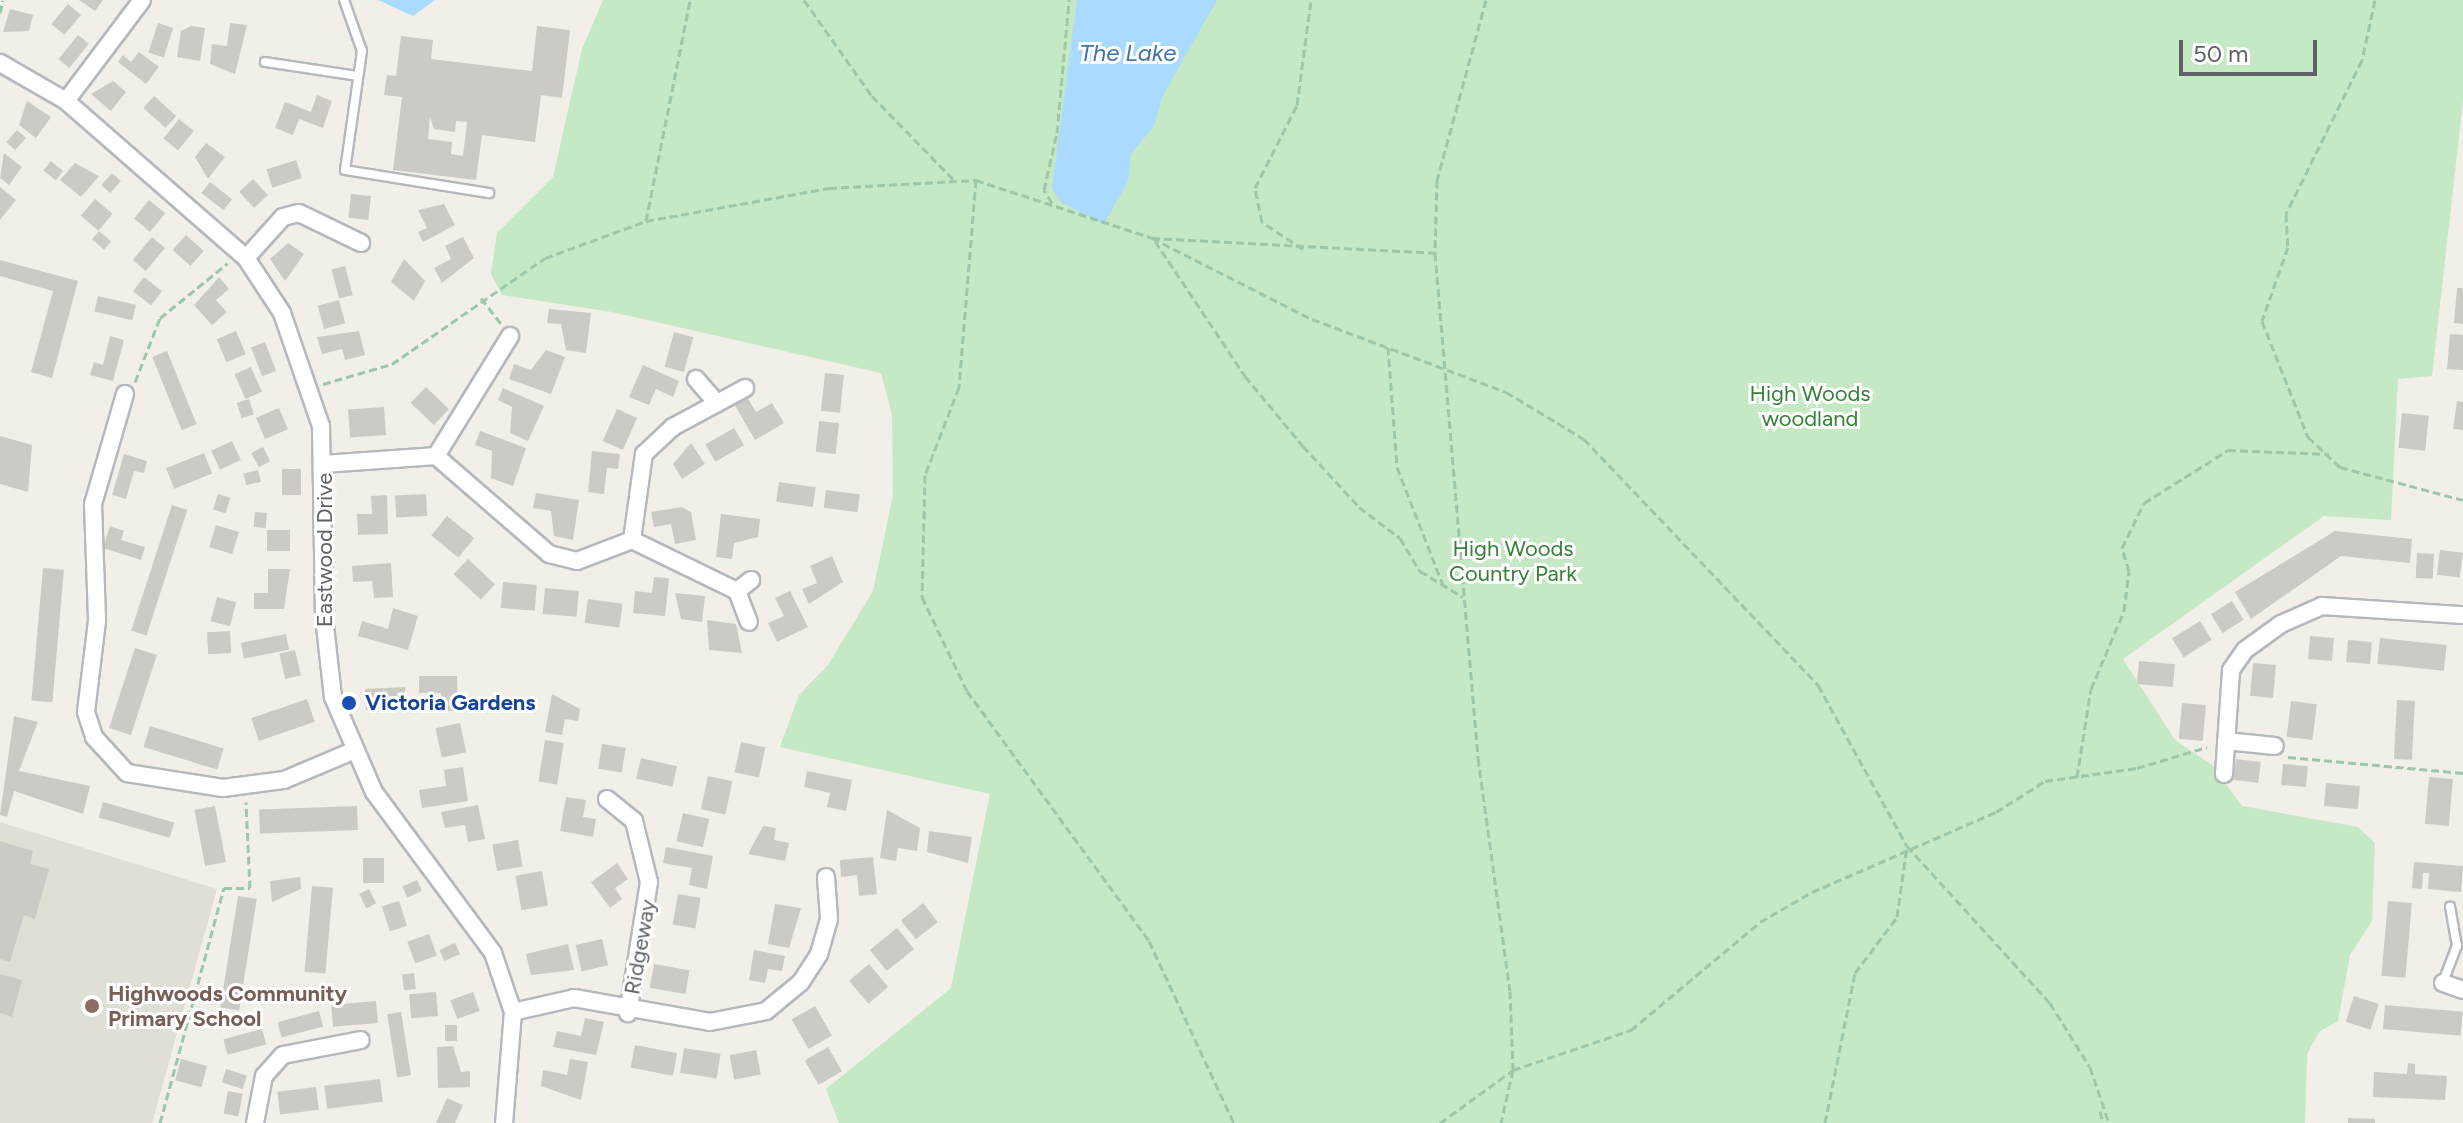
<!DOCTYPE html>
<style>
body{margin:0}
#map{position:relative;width:2463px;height:1123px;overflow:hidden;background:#f1efe8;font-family:Figtree,sans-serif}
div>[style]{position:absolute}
.education>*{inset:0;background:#e1ded6}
.green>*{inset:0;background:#c5e8c5}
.water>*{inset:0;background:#aadaff}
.building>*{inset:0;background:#cccac5;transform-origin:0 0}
.path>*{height:3px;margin-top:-1.5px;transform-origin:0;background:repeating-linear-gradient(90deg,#9cc7a9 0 8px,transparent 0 12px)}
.roads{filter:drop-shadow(2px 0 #b5b8bc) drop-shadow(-2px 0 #b5b8bc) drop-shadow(0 2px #b5b8bc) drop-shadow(0 -2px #b5b8bc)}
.service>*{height:8px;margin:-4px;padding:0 4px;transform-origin:4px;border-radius:4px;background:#fff}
.minor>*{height:16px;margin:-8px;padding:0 8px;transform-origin:8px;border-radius:8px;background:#fff}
.dots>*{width:22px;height:22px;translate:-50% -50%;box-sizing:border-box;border:4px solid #fff;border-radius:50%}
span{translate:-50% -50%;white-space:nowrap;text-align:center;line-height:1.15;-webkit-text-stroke:6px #fff;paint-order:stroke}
.park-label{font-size:22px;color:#348238}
.street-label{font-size:22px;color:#5f6368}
.transit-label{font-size:22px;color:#164399;font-weight:700}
.left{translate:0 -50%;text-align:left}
.education-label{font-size:22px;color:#785e54;font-weight:700}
.water-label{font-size:24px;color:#4174aa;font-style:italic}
.scale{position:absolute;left:2179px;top:40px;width:138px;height:36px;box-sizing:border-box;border:4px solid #5f6368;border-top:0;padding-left:10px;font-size:24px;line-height:28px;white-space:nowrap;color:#5f6368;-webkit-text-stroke:6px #fff;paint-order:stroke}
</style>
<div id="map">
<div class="education">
<i style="clip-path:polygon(0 822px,217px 889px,152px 1123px,0 1123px)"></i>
</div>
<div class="green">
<i style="clip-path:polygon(603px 0,2463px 0,2463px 101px,2432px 376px,2398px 379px,2391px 520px,2324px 516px,2123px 659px,2175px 740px,2212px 765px,2242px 806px,2358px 827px,2375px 843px,2372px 921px,2350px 955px,2338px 1021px,2320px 1031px,2307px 1054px,2305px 1123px,839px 1123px,826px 1089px,951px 988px,990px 794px,780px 747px,799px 695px,828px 665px,873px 591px,893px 495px,892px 415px,881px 373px,612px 312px,502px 295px,491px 274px,497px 233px,553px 177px,582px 49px)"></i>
</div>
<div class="water">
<i style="clip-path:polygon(378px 0,435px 0,413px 16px)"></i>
<i style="clip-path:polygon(1077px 0,1217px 0,1162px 97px,1154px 126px,1131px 154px,1128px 181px,1104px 224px,1062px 203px,1052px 188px)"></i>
</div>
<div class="building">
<i style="clip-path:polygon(79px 0,103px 0,95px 11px)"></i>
<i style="left:68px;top:4px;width:17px;height:26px;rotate:40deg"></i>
<i style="clip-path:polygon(10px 9px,33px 15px,29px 31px,3px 32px)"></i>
<i style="left:158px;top:23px;width:16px;height:31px;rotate:18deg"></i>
<i style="clip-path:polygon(230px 23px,247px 25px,235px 74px,210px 64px,212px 44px,227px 46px)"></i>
<i style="clip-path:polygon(191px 26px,205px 28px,200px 61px,177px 57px,181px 31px)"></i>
<i style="clip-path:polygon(evenodd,537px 26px,570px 30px,562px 98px,541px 95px,535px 142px,482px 135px,476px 180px,393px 170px,402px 97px,384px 95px,387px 75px,396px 76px,401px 36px,433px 40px,431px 59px,532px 71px,537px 26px,430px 117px,434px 129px,455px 132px,456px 121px,467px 122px,463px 156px,451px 154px,452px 142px,428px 139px,430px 117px)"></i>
<i style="left:78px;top:35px;width:14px;height:31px;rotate:39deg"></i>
<i style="clip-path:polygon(139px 52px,159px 67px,146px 84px,118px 62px,123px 55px,131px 62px)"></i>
<i style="clip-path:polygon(113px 81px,126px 92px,111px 111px,91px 94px)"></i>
<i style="clip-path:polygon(317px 95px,332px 101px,323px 128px,299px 119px,293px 135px,275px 128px,285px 102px,311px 112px)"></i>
<i style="left:154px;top:96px;width:30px;height:16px;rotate:42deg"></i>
<i style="clip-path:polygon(27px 101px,51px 117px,36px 138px,19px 125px)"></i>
<i style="left:179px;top:119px;width:19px;height:25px;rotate:39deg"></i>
<i style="left:17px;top:130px;width:12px;height:16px;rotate:42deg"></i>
<i style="clip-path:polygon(206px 143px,225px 157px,208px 179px,195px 157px)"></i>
<i style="clip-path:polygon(4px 153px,22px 167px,9px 185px,0 178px)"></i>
<i style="left:296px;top:160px;width:19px;height:31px;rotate:72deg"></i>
<i style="left:51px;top:161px;width:16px;height:12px;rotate:40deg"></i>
<i style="clip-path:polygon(75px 163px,99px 176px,81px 197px,60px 180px)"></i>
<i style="left:112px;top:173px;width:12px;height:16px;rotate:42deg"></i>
<i style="left:253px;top:179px;width:22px;height:19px;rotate:47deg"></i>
<i style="left:210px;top:182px;width:28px;height:14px;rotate:38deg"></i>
<i style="clip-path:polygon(0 187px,16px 200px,0 220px)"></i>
<i style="left:351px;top:194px;width:20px;height:24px;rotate:6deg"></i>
<i style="left:95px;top:199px;width:23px;height:22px;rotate:40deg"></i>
<i style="left:149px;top:200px;width:21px;height:24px;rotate:39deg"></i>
<i style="clip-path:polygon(444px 204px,455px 225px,423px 242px,418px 232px,427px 228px,418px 210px)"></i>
<i style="left:99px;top:231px;width:16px;height:11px;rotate:40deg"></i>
<i style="left:186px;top:235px;width:24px;height:20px;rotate:42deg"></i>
<i style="left:152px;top:237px;width:17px;height:30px;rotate:40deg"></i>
<i style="clip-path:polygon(463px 237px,474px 258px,442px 283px,434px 268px,451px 259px,445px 246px)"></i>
<i style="clip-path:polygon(288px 243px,304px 254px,285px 281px,270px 259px)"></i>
<i style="clip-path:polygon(404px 259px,425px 281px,414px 301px,391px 282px)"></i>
<i style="clip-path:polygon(0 260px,78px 281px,52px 378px,31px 372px,53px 291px,0 276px)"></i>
<i style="left:345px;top:266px;width:30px;height:14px;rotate:75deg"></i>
<i style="left:144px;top:277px;width:23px;height:18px;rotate:38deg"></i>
<i style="clip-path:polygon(219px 277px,229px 289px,216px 300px,227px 312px,212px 325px,194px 305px)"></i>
<i style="clip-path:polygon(2457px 288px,2463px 288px,2463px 324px,2454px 323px)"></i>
<i style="left:98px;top:296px;width:39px;height:16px;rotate:13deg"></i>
<i style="left:339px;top:300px;width:24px;height:22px;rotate:75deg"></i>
<i style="clip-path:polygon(549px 309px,591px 313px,586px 353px,566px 350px,561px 324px,547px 323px)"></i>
<i style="left:236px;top:331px;width:25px;height:21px;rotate:67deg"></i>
<i style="clip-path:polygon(359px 331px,365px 355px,345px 360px,342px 349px,322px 354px,317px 337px)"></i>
<i style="left:674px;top:332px;width:20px;height:36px;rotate:15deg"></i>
<i style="clip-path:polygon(2450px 334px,2463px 335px,2463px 370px,2447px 369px)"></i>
<i style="clip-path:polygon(110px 336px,124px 340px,113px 381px,90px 375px,94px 362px,103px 365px)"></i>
<i style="left:265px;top:342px;width:31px;height:15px;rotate:69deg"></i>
<i style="clip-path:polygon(546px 350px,565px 357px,551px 394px,509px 379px,514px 364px,531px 370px)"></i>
<i style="left:167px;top:351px;width:79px;height:16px;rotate:68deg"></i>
<i style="clip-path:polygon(643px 365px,679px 381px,673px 397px,656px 389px,649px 405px,629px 397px)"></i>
<i style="left:251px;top:367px;width:27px;height:18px;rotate:66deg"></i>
<i style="left:825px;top:373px;width:19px;height:38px;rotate:6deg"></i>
<i style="left:426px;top:387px;width:32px;height:22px;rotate:44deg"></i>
<i style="clip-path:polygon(503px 388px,544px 406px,528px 441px,510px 433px,512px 407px,498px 400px)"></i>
<i style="clip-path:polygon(747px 397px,756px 412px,772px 403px,784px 423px,755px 440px,734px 404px)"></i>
<i style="left:249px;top:399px;width:16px;height:13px;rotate:72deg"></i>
<i style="clip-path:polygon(2457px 401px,2463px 402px,2463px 430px,2453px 429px)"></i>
<i style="left:384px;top:407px;width:28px;height:36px;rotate:86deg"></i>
<i style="left:279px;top:408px;width:23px;height:25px;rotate:67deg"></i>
<i style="left:617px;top:409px;width:22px;height:35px;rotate:24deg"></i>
<i style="left:2402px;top:413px;width:27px;height:35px;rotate:6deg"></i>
<i style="left:819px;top:421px;width:20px;height:31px;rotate:6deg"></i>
<i style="left:734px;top:428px;width:20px;height:33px;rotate:60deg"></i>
<i style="clip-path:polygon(480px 431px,526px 448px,513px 486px,491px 478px,492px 451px,475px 445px)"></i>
<i style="clip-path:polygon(0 436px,32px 445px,28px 492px,0 484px)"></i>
<i style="left:232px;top:441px;width:21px;height:23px;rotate:65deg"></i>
<i style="clip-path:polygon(691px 443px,705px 464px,682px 479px,673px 464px)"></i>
<i style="left:263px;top:447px;width:16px;height:13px;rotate:63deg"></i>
<i style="clip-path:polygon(592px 451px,620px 454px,618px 469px,607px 468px,604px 494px,588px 492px)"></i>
<i style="left:204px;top:453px;width:22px;height:41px;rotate:68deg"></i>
<i style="clip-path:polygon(124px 454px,147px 461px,144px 473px,134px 471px,126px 499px,112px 495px)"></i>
<i style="left:282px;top:469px;width:19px;height:26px"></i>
<i style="left:258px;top:470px;width:12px;height:15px;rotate:76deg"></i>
<i style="left:779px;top:482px;width:37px;height:20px;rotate:8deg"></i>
<i style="left:826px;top:490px;width:34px;height:18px;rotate:7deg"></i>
<i style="clip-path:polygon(536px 493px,579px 500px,573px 540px,554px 536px,551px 511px,533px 508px)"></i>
<i style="left:218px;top:494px;width:13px;height:16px;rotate:18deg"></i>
<i style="left:426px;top:494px;width:22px;height:31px;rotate:87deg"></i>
<i style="clip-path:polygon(387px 495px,388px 534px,358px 535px,357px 514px,372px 514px,371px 496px)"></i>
<i style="left:172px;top:505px;width:16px;height:132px;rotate:18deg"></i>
<i style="clip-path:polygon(682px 507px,691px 512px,696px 540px,675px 544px,671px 524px,654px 527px,651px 512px)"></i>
<i style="left:255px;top:512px;width:12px;height:15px;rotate:5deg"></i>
<i style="clip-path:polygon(721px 514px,760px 519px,758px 537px,734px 543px,732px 559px,716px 557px)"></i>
<i style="left:447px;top:516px;width:35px;height:25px;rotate:39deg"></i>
<i style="left:216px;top:525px;width:24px;height:23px;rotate:17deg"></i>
<i style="clip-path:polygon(110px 526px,124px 531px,121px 540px,145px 547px,141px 560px,103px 548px)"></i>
<i style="left:267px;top:530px;width:23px;height:21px"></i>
<i style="clip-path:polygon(2335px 531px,2412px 539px,2410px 563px,2341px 556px,2251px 619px,2235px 592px)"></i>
<i style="left:2440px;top:550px;width:23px;height:25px;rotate:7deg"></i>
<i style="left:2417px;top:553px;width:17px;height:25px;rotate:3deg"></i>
<i style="clip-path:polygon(832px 556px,843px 582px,809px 604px,802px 589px,817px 583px,810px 566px)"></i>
<i style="left:468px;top:559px;width:37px;height:21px;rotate:43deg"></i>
<i style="clip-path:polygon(391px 563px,393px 597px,374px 598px,372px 581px,353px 582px,352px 566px)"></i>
<i style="left:43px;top:568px;width:21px;height:133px;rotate:5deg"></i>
<i style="clip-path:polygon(268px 569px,290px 569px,284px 609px,254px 609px,254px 593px,268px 593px)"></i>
<i style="clip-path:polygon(654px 577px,669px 578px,665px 616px,633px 613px,635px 591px,652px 593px)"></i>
<i style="left:503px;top:582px;width:34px;height:26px;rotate:5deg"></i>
<i style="left:545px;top:588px;width:34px;height:26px;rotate:5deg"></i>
<i style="clip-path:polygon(790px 591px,808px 627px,777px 642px,768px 623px,784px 616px,775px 598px)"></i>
<i style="clip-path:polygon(675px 593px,705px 596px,702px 622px,681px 619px)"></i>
<i style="left:217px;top:597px;width:20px;height:25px;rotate:15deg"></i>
<i style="left:588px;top:599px;width:35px;height:24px;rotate:8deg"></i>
<i style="left:2232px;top:601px;width:22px;height:25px;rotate:58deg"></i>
<i style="clip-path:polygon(393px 608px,418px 616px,408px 650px,358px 636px,362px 621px,388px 629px)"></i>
<i style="clip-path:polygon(707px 620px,736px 624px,742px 653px,709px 650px)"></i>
<i style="left:2200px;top:621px;width:22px;height:33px;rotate:58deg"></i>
<i style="left:230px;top:631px;width:22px;height:23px;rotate:87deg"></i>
<i style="left:286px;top:634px;width:16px;height:46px;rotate:79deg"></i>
<i style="left:2310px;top:636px;width:24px;height:23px;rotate:5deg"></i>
<i style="left:2380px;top:638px;width:67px;height:26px;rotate:6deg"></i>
<i style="left:2348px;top:640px;width:24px;height:22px;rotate:5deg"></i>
<i style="left:135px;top:648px;width:23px;height:84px;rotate:18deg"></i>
<i style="left:295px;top:650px;width:26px;height:16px;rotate:77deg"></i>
<i style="left:2139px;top:661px;width:36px;height:23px;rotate:5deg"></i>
<i style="left:2253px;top:663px;width:23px;height:33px;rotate:5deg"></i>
<i style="clip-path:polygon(419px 676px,457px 676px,458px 711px,441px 711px,441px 693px,419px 693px)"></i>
<i style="left:405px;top:687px;width:21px;height:40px;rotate:87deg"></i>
<i style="clip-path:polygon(552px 694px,580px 709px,578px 721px,565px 719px,562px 735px,545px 732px)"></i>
<i style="left:307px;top:699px;width:24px;height:59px;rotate:71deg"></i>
<i style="left:2397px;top:700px;width:18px;height:59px;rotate:3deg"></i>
<i style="left:2291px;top:701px;width:26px;height:36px;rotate:7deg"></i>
<i style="left:2182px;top:703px;width:24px;height:36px;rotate:5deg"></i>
<i style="clip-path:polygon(14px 716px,38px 722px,19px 771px,90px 786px,83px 814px,14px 791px,7px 817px,0 815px)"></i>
<i style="left:460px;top:723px;width:30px;height:25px;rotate:78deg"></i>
<i style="left:150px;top:726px;width:77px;height:22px;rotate:17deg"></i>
<i style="left:545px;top:740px;width:19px;height:42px;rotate:9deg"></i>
<i style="left:741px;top:742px;width:25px;height:31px;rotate:12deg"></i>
<i style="left:602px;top:744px;width:24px;height:25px;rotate:9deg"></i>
<i style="left:641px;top:758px;width:37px;height:21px;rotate:13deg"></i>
<i style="left:2236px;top:759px;width:25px;height:21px;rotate:7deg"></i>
<i style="left:2283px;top:764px;width:25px;height:21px;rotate:5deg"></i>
<i style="clip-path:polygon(463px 767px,468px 801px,422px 808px,419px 790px,446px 786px,444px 770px)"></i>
<i style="clip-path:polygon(807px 771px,852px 780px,846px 811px,827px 807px,830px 793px,804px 787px)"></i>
<i style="left:708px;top:776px;width:25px;height:34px;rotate:12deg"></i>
<i style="left:2429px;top:777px;width:24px;height:47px;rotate:5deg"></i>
<i style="left:2326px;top:783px;width:34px;height:23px;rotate:5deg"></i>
<i style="clip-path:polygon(566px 797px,586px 800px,583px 817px,596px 819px,593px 837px,560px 831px)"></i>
<i style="left:103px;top:802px;width:74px;height:16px;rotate:16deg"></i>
<i style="clip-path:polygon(478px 805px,485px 839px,468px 842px,465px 825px,445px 828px,441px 812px)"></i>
<i style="left:215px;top:806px;width:57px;height:21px;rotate:79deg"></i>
<i style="left:357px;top:806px;width:24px;height:98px;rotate:88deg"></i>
<i style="clip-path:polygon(887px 810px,920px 828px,917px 851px,898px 848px,896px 861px,880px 858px)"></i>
<i style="left:683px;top:813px;width:27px;height:29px;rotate:13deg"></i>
<i style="clip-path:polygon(763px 826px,776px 828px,774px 840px,789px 843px,785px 861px,748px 854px)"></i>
<i style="clip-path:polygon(929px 831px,972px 837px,968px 863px,927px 852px)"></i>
<i style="left:518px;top:840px;width:27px;height:26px;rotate:80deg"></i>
<i style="clip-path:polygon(0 841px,33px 851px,30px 864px,49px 869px,35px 919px,24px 915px,10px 962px,0 959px)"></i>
<i style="clip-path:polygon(666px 847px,713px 856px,707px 889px,689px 885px,692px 868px,663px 863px)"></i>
<i style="clip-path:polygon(873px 857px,877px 894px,859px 896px,857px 875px,841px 877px,840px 860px)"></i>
<i style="left:363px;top:858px;width:21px;height:25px"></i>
<i style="clip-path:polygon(2414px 862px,2463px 866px,2461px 892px,2428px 889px,2429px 873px,2423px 873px,2422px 889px,2412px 888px)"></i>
<i style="clip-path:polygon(617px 863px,628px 879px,615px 888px,622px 899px,610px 908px,591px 882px)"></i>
<i style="left:542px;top:871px;width:35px;height:27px;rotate:80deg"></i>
<i style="clip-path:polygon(300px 877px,301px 889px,272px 902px,270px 881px)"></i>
<i style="left:417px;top:880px;width:12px;height:16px;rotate:66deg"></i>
<i style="left:312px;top:886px;width:21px;height:86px;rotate:5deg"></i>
<i style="left:369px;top:889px;width:16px;height:11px;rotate:63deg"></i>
<i style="left:678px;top:894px;width:23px;height:31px;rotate:10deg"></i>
<i style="left:238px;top:896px;width:19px;height:113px;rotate:9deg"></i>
<i style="left:399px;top:901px;width:26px;height:18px;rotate:72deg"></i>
<i style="left:2388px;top:901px;width:24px;height:75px;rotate:5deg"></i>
<i style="left:923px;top:903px;width:24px;height:28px;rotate:52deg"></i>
<i style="clip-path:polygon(775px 904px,801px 908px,789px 948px,768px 944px)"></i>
<i style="left:897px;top:928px;width:27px;height:35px;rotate:51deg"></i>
<i style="left:429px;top:934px;width:23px;height:23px;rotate:70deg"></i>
<i style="left:602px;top:939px;width:27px;height:27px;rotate:77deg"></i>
<i style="left:455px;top:943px;width:12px;height:17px;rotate:66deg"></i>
<i style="clip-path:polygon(568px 944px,574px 970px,531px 975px,526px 954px)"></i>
<i style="clip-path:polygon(754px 950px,785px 956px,782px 971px,768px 969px,765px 983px,749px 980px)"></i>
<i style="left:654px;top:964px;width:36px;height:24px;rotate:10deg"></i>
<i style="left:869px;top:964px;width:30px;height:26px;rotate:50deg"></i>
<i style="left:414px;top:973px;width:16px;height:12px;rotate:83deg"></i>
<i style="clip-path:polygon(0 974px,22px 980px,12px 1017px,0 1013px)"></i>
<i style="left:436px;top:992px;width:24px;height:27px;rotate:85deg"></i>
<i style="left:473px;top:992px;width:20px;height:24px;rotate:70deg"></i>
<i style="left:2354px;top:996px;width:26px;height:27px;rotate:18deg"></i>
<i style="left:376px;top:1001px;width:22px;height:45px;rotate:85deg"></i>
<i style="left:2385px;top:1005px;width:78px;height:24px;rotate:5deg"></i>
<i style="left:815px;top:1006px;width:34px;height:27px;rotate:60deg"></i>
<i style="left:319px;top:1011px;width:16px;height:43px;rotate:75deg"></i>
<i style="left:401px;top:1012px;width:64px;height:14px;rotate:81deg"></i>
<i style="clip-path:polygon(585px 1018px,604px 1022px,596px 1055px,553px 1047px,557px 1031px,581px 1036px)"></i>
<i style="left:445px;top:1025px;width:12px;height:16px"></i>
<i style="left:262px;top:1029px;width:16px;height:40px;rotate:75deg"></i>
<i style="left:635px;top:1045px;width:43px;height:23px;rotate:11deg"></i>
<i style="clip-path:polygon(453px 1046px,461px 1072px,470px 1071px,470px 1087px,438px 1088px,437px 1047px)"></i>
<i style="left:828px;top:1047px;width:28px;height:27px;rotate:60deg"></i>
<i style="left:684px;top:1048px;width:37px;height:25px;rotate:9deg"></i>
<i style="left:756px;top:1050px;width:25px;height:27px;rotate:79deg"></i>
<i style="left:181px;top:1059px;width:27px;height:22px;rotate:15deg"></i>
<i style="clip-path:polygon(570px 1059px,588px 1062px,581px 1100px,541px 1086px,543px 1070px,567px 1075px)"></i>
<i style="clip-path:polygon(2408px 1063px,2415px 1064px,2415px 1074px,2447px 1076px,2445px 1100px,2373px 1097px,2374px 1072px,2407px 1074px)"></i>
<i style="left:226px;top:1069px;width:22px;height:14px;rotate:18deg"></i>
<i style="left:380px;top:1079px;width:23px;height:56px;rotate:83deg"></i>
<i style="left:316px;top:1087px;width:23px;height:39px;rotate:83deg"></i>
<i style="left:228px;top:1091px;width:15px;height:23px;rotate:11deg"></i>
<i style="clip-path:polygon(447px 1098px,463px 1105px,455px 1123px,436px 1123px)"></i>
<i style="clip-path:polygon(2348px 1118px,2375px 1119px,2375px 1123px,2348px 1123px)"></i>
</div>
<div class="path">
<i style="left:804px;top:0;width:118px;rotate:54.7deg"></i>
<i style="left:872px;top:96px;width:119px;rotate:45.7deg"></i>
<i style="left:1486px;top:0;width:187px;rotate:105.2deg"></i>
<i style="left:1437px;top:180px;width:73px;rotate:91.6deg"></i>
<i style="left:1435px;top:253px;width:507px;rotate:85.13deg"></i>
<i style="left:1478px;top:758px;width:235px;rotate:82.2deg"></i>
<i style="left:1510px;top:991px;width:79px;rotate:87.8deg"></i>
<i style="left:1513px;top:1070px;width:54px;rotate:102.8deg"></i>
<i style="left:2375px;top:0;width:61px;rotate:102.2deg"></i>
<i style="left:2362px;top:60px;width:172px;rotate:116.3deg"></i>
<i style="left:2286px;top:214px;width:33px;rotate:87deg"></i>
<i style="left:2288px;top:247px;width:78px;rotate:109.4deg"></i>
<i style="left:2262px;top:321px;width:125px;rotate:68.4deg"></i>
<i style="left:2308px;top:437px;width:44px;rotate:43.2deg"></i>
<i style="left:2340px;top:467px;width:127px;rotate:15deg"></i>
<i style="left:0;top:13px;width:13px;rotate:-77deg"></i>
<i style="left:976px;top:180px;width:208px;rotate:94.7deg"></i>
<i style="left:959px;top:387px;width:94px;rotate:111.1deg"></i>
<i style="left:925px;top:475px;width:122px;rotate:91.4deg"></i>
<i style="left:922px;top:597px;width:104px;rotate:64.4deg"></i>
<i style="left:967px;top:691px;width:309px;rotate:53.9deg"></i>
<i style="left:1149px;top:941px;width:201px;rotate:65deg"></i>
<i style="left:1052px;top:203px;width:15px;rotate:-122deg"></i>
<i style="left:1044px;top:190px;width:58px;rotate:-77.2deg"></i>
<i style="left:1057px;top:133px;width:134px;rotate:-84.8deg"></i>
<i style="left:646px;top:221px;width:186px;rotate:-10.2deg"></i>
<i style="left:829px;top:188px;width:147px;rotate:-3.1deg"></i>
<i style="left:976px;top:180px;width:185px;rotate:18.2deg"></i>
<i style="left:1152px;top:238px;width:283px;rotate:3deg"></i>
<i style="left:1152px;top:238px;width:179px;rotate:26.9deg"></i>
<i style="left:1312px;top:319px;width:207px;rotate:20.6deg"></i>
<i style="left:1506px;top:392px;width:91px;rotate:31.1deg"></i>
<i style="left:1584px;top:439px;width:340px;rotate:46.4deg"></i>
<i style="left:1818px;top:685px;width:184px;rotate:61.1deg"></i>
<i style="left:1907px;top:846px;width:212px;rotate:47.7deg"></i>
<i style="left:2050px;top:1003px;width:75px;rotate:58deg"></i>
<i style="left:2090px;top:1067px;width:59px;rotate:71.3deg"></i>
<i style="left:1155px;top:241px;width:162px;rotate:56.3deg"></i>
<i style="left:1245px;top:376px;width:91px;rotate:50.4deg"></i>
<i style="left:1303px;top:446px;width:83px;rotate:47.4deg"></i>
<i style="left:1359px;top:507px;width:51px;rotate:37.1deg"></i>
<i style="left:1400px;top:538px;width:39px;rotate:59deg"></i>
<i style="left:1420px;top:571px;width:50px;rotate:31.2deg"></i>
<i style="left:1303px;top:249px;width:49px;rotate:-146.6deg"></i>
<i style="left:1262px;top:222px;width:35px;rotate:-102deg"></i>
<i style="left:1255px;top:188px;width:93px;rotate:-63.2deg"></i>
<i style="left:1297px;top:105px;width:106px;rotate:-82.4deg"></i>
<i style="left:481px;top:298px;width:33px;rotate:52deg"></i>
<i style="left:1388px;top:347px;width:120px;rotate:85.7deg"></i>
<i style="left:1397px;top:467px;width:127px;rotate:68.7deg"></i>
<i style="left:135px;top:382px;width:69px;rotate:-68.7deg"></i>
<i style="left:160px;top:318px;width:87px;rotate:-39deg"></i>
<i style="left:323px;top:384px;width:72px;rotate:-16.2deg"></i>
<i style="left:392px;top:364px;width:186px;rotate:-34.7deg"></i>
<i style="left:545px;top:258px;width:108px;rotate:-20.1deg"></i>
<i style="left:646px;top:221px;width:225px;rotate:-78.7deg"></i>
<i style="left:2288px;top:757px;width:176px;rotate:5.2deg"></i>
<i style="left:2077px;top:777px;width:89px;rotate:-81deg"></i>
<i style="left:2091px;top:689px;width:85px;rotate:-67.1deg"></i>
<i style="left:2124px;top:611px;width:40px;rotate:-82.9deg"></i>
<i style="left:2129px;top:571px;width:24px;rotate:-107deg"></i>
<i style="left:2122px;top:548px;width:50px;rotate:-63.9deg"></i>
<i style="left:2144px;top:503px;width:99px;rotate:-32.2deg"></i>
<i style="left:2228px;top:450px;width:101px;rotate:2.3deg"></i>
<i style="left:2100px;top:1111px;width:12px;rotate:76deg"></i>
<i style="left:160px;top:1123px;width:244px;rotate:-74.8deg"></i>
<i style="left:224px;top:888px;width:26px"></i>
<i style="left:250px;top:888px;width:86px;rotate:-92.7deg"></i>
<i style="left:1440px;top:1123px;width:90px;rotate:-36deg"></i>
<i style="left:1513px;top:1070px;width:125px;rotate:-18.7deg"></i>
<i style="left:1631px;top:1030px;width:168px;rotate:-39.9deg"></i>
<i style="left:1760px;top:922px;width:60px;rotate:-30deg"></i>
<i style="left:1812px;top:892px;width:201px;rotate:-23.5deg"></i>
<i style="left:1996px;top:812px;width:58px;rotate:-32.3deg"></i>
<i style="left:2045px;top:781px;width:93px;rotate:-8deg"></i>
<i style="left:2137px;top:768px;width:73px;rotate:-16.7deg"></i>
<i style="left:1825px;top:1123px;width:153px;rotate:-78.7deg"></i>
<i style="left:1855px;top:973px;width:70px;rotate:-53.1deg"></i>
<i style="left:1897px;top:917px;width:72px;rotate:-82deg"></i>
</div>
<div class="roads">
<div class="service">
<i style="left:344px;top:0;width:54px;rotate:70.6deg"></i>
<i style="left:362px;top:51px;width:120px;rotate:98.1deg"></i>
<i style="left:345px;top:170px;width:146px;rotate:9.1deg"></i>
<i style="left:265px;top:62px;width:94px;rotate:8.6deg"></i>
<i style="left:2443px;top:982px;width:39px;rotate:-69deg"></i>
<i style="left:2457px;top:946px;width:40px;rotate:-100deg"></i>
</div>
<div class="minor">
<i style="left:0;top:63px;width:76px;rotate:29.9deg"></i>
<i style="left:66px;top:101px;width:239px;rotate:41.1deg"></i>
<i style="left:246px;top:258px;width:66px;rotate:56.8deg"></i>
<i style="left:282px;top:313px;width:120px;rotate:71deg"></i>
<i style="left:321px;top:426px;width:191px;rotate:89.1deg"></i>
<i style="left:324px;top:617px;width:81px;rotate:83.6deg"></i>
<i style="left:333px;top:697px;width:103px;rotate:66.7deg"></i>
<i style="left:374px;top:792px;width:200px;rotate:53.5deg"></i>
<i style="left:493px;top:953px;width:62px;rotate:71.3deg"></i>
<i style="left:513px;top:1012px;width:111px;rotate:94.6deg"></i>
<i style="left:66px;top:101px;width:126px;rotate:-53deg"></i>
<i style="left:246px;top:258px;width:55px;rotate:-47.9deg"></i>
<i style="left:283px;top:217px;width:16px;rotate:-14deg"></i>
<i style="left:299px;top:213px;width:69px;rotate:25.8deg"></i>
<i style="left:696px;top:379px;width:32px;rotate:49deg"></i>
<i style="left:125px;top:394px;width:115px;rotate:106.2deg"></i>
<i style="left:93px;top:504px;width:117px;rotate:88deg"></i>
<i style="left:97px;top:621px;width:92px;rotate:96.9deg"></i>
<i style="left:86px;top:712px;width:26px;rotate:72deg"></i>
<i style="left:94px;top:737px;width:49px;rotate:47.5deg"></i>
<i style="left:127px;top:773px;width:97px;rotate:8.9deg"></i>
<i style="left:223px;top:788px;width:62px;rotate:-7.5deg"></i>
<i style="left:284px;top:780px;width:75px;rotate:-22.8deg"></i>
<i style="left:436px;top:456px;width:150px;rotate:40.9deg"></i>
<i style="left:549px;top:554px;width:29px;rotate:14deg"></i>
<i style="left:577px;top:561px;width:59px;rotate:-20.9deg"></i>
<i style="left:632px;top:540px;width:87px;rotate:-82.1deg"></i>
<i style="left:644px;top:454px;width:40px;rotate:-43deg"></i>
<i style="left:673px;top:427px;width:82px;rotate:-28.4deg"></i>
<i style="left:324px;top:464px;width:112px;rotate:-4.1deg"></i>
<i style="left:436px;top:456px;width:141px;rotate:-58.3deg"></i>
<i style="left:632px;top:540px;width:117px;rotate:25.9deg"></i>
<i style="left:737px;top:591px;width:33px;rotate:69deg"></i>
<i style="left:737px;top:591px;width:18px;rotate:-38deg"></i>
<i style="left:2226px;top:741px;width:49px;rotate:5.8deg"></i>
<i style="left:2224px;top:774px;width:104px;rotate:-86.1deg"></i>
<i style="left:2231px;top:670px;width:24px;rotate:-55deg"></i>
<i style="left:2245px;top:650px;width:44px;rotate:-35.8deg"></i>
<i style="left:2281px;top:624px;width:45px;rotate:-23.7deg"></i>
<i style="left:2322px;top:606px;width:141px;rotate:3.7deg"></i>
<i style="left:607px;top:799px;width:35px;rotate:39deg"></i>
<i style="left:634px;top:821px;width:63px;rotate:76.2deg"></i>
<i style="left:649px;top:882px;width:133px;rotate:99.1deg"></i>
<i style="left:2443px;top:983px;width:21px;rotate:19deg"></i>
<i style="left:513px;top:1012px;width:63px;rotate:-12.9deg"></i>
<i style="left:574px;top:998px;width:138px;rotate:10deg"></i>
<i style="left:710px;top:1022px;width:57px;rotate:-11.1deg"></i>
<i style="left:766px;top:1011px;width:45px;rotate:-39.6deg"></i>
<i style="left:801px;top:982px;width:33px;rotate:-57deg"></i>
<i style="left:819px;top:954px;width:37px;rotate:-74deg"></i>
<i style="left:829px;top:918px;width:41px;rotate:-94.2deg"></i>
<i style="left:255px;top:1123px;width:48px;rotate:-79.2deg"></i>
<i style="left:264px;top:1076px;width:28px;rotate:-48deg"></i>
<i style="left:283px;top:1055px;width:79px;rotate:-10.9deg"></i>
</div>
</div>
<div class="dots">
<i style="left:349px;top:703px;background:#1a4fb4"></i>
<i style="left:92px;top:1006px;background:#8d6e63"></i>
</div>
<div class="park-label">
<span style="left:1810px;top:406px">High Woods<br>woodland</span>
<span style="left:1513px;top:561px">High Woods<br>Country Park</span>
</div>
<div class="street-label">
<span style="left:325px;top:550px;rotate:-90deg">Eastwood Drive</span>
<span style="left:640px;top:947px;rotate:-80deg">Ridgeway</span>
</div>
<div class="transit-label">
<span class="left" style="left:365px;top:703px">Victoria Gardens</span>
</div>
<div class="education-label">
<span class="left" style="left:108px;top:1006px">Highwoods Community<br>Primary School</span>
</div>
<div class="water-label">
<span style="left:1128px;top:53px">The Lake</span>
</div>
<div class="scale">50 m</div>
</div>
